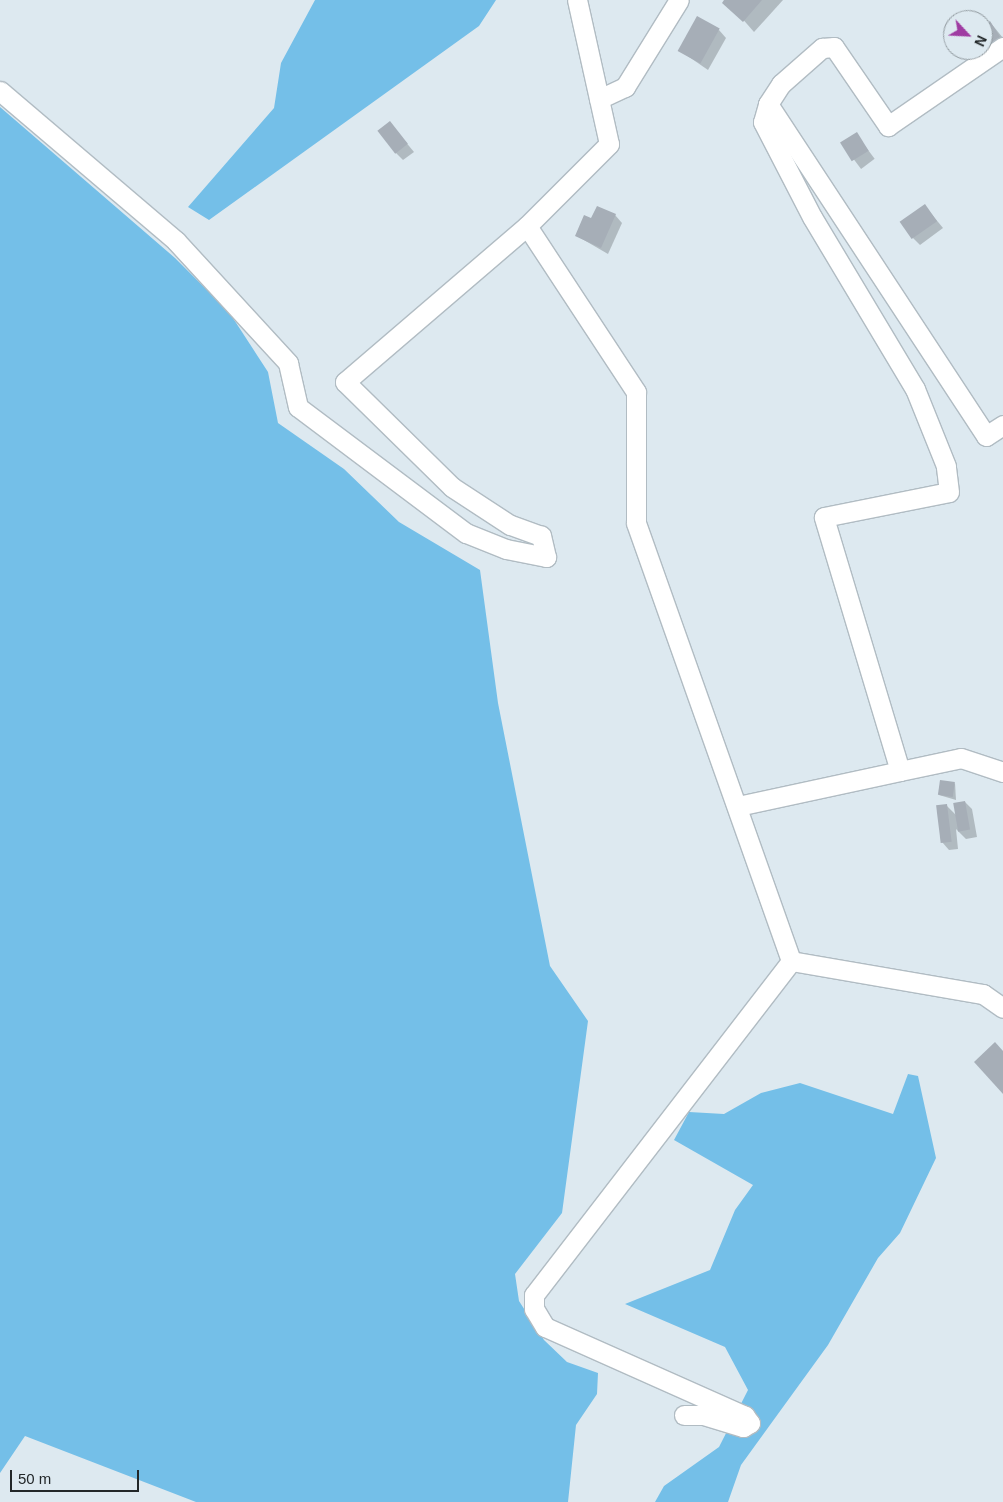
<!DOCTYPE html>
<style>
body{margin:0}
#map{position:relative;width:1003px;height:1502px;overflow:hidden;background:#dde9f0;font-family:Helvetica,sans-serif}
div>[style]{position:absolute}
.green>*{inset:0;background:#74bfe8}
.shadow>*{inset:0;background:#0003;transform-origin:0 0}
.building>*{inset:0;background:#a6aeb7;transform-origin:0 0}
.roads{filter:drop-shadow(1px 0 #b1bcc3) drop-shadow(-1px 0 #b1bcc3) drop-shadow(0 1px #b1bcc3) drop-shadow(0 -1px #b1bcc3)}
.minor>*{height:19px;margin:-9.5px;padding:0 9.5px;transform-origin:9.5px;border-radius:9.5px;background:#fff}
span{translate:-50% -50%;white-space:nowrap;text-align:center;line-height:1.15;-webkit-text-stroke:4px #dde9f0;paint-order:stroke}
.north{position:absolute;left:943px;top:10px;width:50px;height:50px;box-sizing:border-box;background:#dde9f0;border:1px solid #929ba0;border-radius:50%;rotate:115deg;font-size:14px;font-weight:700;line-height:20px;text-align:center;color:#222729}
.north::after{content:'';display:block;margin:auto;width:18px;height:22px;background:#9f3ca2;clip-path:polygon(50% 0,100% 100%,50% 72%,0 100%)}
.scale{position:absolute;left:10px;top:1470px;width:129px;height:22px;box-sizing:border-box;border:2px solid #222729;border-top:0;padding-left:6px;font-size:15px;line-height:18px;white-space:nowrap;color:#222729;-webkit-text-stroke:4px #dde9f0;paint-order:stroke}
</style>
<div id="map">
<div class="green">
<i style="clip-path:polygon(315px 0,496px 0,479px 26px,209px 220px,188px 207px,274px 108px,281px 63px)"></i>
<i style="clip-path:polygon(0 107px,175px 258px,229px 312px,268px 372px,278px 423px,344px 469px,399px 522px,480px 570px,498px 703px,550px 966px,588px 1021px,562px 1213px,515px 1274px,519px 1301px,544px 1340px,567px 1362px,598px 1373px,597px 1394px,576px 1425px,568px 1502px,196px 1502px,25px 1436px,0 1473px)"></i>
<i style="clip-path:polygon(908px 1074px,918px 1076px,936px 1158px,900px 1233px,878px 1258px,828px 1345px,741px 1465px,728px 1502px,655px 1502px,664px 1486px,719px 1447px,748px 1390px,725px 1347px,625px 1304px,710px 1270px,735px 1210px,753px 1185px,674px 1140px,689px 1112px,724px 1114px,761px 1093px,800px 1083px,893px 1114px)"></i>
</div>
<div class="shadow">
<i style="clip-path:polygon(726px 0,783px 0,754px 32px)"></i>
<i style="clip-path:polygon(990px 22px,1003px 38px,973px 59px,967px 50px,983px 50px,983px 27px)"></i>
<i style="clip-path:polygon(719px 30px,726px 38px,708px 70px,679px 50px)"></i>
<i style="clip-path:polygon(390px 123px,414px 152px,403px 160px,396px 153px)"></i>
<i style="left:856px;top:134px;width:31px;height:17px;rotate:53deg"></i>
<i style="clip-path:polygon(925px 206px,943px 228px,920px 245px,913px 238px)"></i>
<i style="clip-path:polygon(615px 215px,622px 223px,608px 254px,577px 236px,592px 220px)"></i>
<i style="clip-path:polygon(955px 783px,956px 800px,939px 795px)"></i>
<i style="clip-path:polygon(965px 802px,972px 809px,977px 837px,966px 839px,956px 829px,958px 849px,949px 850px,942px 842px,946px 805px,956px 815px)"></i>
</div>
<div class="building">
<i style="clip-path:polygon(724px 0,762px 0,743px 22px,722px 3px)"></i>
<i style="left:697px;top:16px;width:26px;height:40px;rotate:29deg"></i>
<i style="clip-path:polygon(990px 21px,1002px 40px,972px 60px,966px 50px,983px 50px,983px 25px)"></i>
<i style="left:390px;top:121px;width:29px;height:16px;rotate:52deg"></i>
<i style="left:857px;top:132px;width:22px;height:20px;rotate:58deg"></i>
<i style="left:925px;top:204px;width:21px;height:31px;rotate:55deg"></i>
<i style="clip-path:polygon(597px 206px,616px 214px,601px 248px,575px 236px,584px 215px,591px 218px)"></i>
<i style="left:940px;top:780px;width:15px;height:15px;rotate:8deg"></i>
<i style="left:965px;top:801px;width:29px;height:12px;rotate:80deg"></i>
<i style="left:947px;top:804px;width:38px;height:11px;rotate:83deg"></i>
<i style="clip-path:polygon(995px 1042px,1003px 1051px,1003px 1094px,974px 1062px)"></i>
</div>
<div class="roads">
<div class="minor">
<i style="left:0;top:91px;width:231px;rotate:40.4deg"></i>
<i style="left:176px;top:241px;width:166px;rotate:47.4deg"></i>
<i style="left:288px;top:363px;width:45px;rotate:77.2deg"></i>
<i style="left:298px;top:407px;width:210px;rotate:36.9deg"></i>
<i style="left:466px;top:533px;width:43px;rotate:21.8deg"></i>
<i style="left:506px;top:549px;width:41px;rotate:11.3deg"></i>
<i style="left:546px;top:557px;width:22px;rotate:-103deg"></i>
<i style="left:541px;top:536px;width:33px;rotate:-160deg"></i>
<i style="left:510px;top:525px;width:69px;rotate:-146.8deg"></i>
<i style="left:452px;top:487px;width:150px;rotate:-135.5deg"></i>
<i style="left:345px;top:382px;width:240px;rotate:-40.6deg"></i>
<i style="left:527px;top:226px;width:116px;rotate:-45deg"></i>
<i style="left:609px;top:144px;width:148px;rotate:-102.5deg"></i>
<i style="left:599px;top:99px;width:29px;rotate:-25deg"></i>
<i style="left:625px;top:87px;width:102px;rotate:-58.2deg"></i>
<i style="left:768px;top:104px;width:397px;rotate:56.7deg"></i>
<i style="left:986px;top:436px;width:20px;rotate:-33deg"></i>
<i style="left:527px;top:226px;width:199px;rotate:56.7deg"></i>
<i style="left:636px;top:392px;width:131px;rotate:90deg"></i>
<i style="left:636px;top:523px;width:465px;rotate:70.5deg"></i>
<i style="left:900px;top:771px;width:62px;rotate:-12deg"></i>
<i style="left:961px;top:758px;width:44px;rotate:18.4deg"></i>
<i style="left:738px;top:806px;width:166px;rotate:-12.2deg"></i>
<i style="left:900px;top:771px;width:265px;rotate:-106.7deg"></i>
<i style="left:824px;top:517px;width:127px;rotate:-11.3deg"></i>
<i style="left:949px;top:492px;width:26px;rotate:-97deg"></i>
<i style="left:946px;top:466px;width:83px;rotate:-111.9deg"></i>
<i style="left:915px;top:389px;width:200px;rotate:-120.9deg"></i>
<i style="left:812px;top:217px;width:107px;rotate:-117.3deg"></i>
<i style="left:763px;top:122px;width:19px;rotate:-74deg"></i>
<i style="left:768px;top:104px;width:24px;rotate:-57deg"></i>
<i style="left:781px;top:84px;width:55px;rotate:-41.3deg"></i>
<i style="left:822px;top:48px;width:12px;rotate:-5deg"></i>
<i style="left:834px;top:47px;width:96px;rotate:55.6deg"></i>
<i style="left:888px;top:126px;width:140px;rotate:-34.5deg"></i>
<i style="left:791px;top:961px;width:195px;rotate:9.8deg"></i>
<i style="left:983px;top:994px;width:24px;rotate:35deg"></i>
<i style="left:684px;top:1415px;width:19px"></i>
<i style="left:703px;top:1415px;width:42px;rotate:16.7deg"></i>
<i style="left:743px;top:1427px;width:8px;rotate:-30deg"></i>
<i style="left:750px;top:1423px;width:9px;rotate:-126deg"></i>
<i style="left:745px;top:1416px;width:219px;rotate:-156deg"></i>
<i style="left:545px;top:1327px;width:21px;rotate:-121deg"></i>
<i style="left:534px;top:1309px;width:14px;rotate:-90deg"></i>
<i style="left:534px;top:1295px;width:421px;rotate:-52.4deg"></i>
</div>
</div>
<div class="north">N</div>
<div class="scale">50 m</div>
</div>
